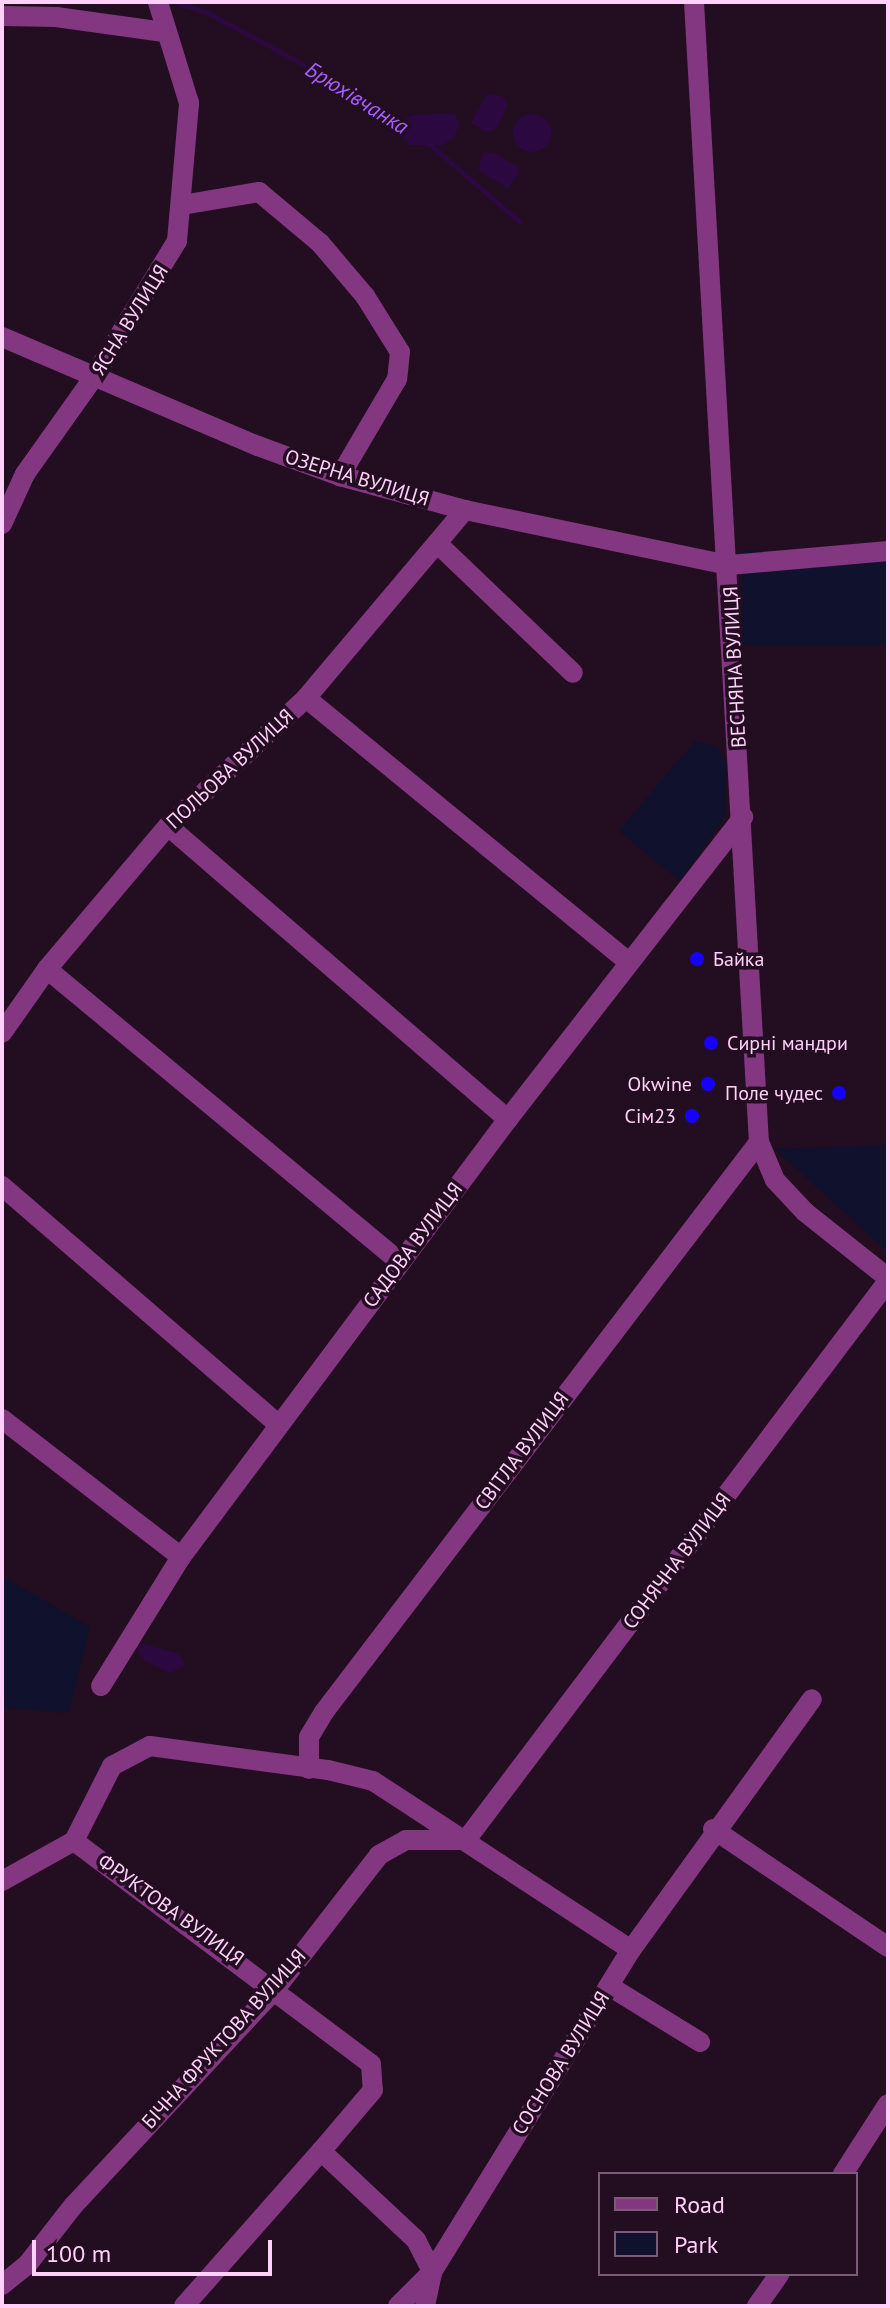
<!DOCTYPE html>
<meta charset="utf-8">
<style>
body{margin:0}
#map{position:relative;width:890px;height:2308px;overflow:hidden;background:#230d20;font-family:"PT Sans",sans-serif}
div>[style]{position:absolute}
.green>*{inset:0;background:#10122d;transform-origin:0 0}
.water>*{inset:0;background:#2c0841}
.round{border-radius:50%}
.stream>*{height:5px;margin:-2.5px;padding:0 2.5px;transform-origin:2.5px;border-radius:2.5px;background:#2c0841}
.minor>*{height:20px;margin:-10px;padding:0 10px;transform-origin:10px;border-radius:10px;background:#833781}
.dots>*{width:22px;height:22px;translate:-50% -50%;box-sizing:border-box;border:4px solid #230d20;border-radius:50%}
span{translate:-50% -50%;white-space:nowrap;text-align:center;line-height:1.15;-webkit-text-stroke:7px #230d20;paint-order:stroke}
.street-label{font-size:20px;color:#ffd0fa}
.poi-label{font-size:20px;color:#ffd0fa}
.left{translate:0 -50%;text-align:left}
.right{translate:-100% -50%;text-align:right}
.water-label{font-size:22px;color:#a75eff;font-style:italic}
.frame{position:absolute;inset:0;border:4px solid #ffd0fa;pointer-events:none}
.legend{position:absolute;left:598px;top:2172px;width:260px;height:104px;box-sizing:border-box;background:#230d20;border:2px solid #7b5b77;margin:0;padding:10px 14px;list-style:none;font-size:24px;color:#ffd0fa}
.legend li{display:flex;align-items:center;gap:16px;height:40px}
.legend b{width:40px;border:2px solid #7b5b77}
.scale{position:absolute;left:32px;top:2240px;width:240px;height:36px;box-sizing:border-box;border:4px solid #ffd0fa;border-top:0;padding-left:10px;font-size:24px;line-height:28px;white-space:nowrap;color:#ffd0fa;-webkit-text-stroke:6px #230d20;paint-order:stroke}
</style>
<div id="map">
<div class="green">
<i style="left:888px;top:551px;width:94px;height:147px;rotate:90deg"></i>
<i style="clip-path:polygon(695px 741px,717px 747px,727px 764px,724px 818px,680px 881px,619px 831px)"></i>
<i style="clip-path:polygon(888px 1145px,888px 1252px,775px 1149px)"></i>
<i style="clip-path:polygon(2px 1576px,90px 1627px,69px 1713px,2px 1708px)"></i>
</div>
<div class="water">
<i style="clip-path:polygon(487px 94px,502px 96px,508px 105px,497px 128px,488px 133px,471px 123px)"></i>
<i style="clip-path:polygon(448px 113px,455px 114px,459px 125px,454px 138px,441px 146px,410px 145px,388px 123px,415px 115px)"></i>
<i class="round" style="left:513px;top:114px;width:38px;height:38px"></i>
<i style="clip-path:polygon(483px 153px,494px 153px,517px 166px,520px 171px,508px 189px,478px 170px)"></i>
<i style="clip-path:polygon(142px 1643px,179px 1654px,185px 1665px,170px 1673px,145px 1661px,137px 1651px)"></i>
</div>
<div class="stream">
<i style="left:175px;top:2px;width:35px;rotate:18deg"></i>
<i style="left:208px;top:13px;width:101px;rotate:28.3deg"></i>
<i style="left:297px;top:61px;width:120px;rotate:32.4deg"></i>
<i style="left:427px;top:142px;width:123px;rotate:40.7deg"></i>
</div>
<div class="minor">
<i style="left:694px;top:2px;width:1142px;rotate:86.74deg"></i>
<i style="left:759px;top:1142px;width:41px;rotate:67.2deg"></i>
<i style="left:775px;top:1180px;width:44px;rotate:46.8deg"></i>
<i style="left:805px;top:1212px;width:106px;rotate:38.5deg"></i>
<i style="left:2px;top:16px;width:54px;rotate:1.1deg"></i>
<i style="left:56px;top:17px;width:109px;rotate:7.9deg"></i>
<i style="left:182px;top:205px;width:78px;rotate:-9.6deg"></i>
<i style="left:259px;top:192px;width:80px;rotate:39.9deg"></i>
<i style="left:320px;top:243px;width:70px;rotate:49.7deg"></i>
<i style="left:365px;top:296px;width:66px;rotate:58deg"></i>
<i style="left:400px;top:352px;width:27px;rotate:96deg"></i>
<i style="left:397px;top:379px;width:113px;rotate:120.4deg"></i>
<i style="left:2px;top:337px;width:278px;rotate:23.1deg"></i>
<i style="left:258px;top:446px;width:87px;rotate:20.1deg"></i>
<i style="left:340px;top:476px;width:130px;rotate:15.2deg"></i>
<i style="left:465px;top:510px;width:270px;rotate:11.8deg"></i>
<i style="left:729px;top:565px;width:160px;rotate:-5deg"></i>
<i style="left:2px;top:524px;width:55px;rotate:-65.3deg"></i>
<i style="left:25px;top:474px;width:119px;rotate:-54.6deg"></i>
<i style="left:94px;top:377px;width:159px;rotate:-58.6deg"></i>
<i style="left:177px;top:241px;width:139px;rotate:-85deg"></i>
<i style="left:189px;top:103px;width:106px;rotate:-107.1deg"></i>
<i style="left:439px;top:545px;width:185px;rotate:43.7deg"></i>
<i style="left:306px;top:698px;width:416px;rotate:39.3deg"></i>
<i style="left:168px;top:826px;width:449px;rotate:40.8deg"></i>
<i style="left:47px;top:969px;width:459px;rotate:39.7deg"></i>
<i style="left:2px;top:1033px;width:78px;rotate:-54.9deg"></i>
<i style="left:47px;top:969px;width:187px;rotate:-49.8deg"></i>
<i style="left:168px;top:826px;width:188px;rotate:-42.8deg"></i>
<i style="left:306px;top:698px;width:246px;rotate:-49.8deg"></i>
<i style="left:2px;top:1186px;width:366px;rotate:40.8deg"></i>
<i style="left:2px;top:1419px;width:226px;rotate:37.6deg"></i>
<i style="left:101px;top:1686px;width:152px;rotate:-58.2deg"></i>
<i style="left:181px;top:1557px;width:547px;rotate:-53.26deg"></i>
<i style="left:508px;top:1119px;width:383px;rotate:-52.1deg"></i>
<i style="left:309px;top:1769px;width:32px;rotate:-90deg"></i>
<i style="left:309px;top:1737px;width:29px;rotate:-59deg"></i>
<i style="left:324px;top:1712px;width:717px;rotate:-52.65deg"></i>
<i style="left:713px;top:1829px;width:211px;rotate:34deg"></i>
<i style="left:74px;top:1841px;width:371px;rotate:36.9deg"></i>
<i style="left:371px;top:2064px;width:26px;rotate:86deg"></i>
<i style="left:373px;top:2090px;width:80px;rotate:130.4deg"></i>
<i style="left:321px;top:2151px;width:130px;rotate:43.1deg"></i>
<i style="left:416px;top:2240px;width:36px;rotate:63deg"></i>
<i style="left:432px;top:2272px;width:48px;rotate:135deg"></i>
<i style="left:2px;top:1881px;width:82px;rotate:-29.1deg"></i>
<i style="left:74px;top:1841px;width:84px;rotate:-63.1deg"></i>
<i style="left:112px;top:1766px;width:43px;rotate:-27.8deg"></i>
<i style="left:150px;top:1746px;width:180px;rotate:7.7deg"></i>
<i style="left:328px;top:1770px;width:46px;rotate:13.7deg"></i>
<i style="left:373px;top:1781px;width:308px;rotate:33.2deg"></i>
<i style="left:609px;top:1986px;width:107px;rotate:31.6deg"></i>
<i style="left:843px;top:2174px;width:83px;rotate:-57.3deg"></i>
<i style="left:2px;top:2285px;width:32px;rotate:-39deg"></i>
<i style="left:27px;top:2265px;width:75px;rotate:-52.1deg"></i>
<i style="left:73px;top:2206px;width:298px;rotate:-47deg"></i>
<i style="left:276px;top:1988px;width:168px;rotate:-52.2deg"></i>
<i style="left:379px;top:1855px;width:31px;rotate:-29deg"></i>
<i style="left:406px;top:1840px;width:60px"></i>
<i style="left:466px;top:1840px;width:700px;rotate:-52.95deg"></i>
<i style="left:184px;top:2306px;width:207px;rotate:-48.5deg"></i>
<i style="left:425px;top:2306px;width:35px;rotate:-78deg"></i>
<i style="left:432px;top:2272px;width:379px;rotate:-58.3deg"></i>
<i style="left:631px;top:1950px;width:309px;rotate:-54.2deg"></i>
<i style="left:757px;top:2306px;width:39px;rotate:-55deg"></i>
</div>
<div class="dots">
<i style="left:697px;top:959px;background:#1700fb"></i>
<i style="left:711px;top:1043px;background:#1700fb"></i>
<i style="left:708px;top:1084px;background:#1700fb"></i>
<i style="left:839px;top:1093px;background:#1700fb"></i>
<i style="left:692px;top:1116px;background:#1700fb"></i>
</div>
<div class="street-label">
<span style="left:130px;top:320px;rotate:-58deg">ЯСНА ВУЛИЦЯ</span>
<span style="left:357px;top:478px;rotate:17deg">ОЗЕРНА ВУЛИЦЯ</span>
<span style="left:735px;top:667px;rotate:-93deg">ВЕСНЯНА ВУЛИЦЯ</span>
<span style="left:230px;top:769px;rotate:-43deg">ПОЛЬОВА ВУЛИЦЯ</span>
<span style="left:413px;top:1245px;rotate:-53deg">САДОВА ВУЛИЦЯ</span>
<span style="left:522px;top:1451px;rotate:-53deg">СВІТЛА ВУЛИЦЯ</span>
<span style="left:677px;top:1561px;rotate:-53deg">СОНЯЧНА ВУЛИЦЯ</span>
<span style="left:171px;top:1910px;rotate:36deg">ФРУКТОВА ВУЛИЦЯ</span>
<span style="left:224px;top:2039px;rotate:-48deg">БІЧНА ФРУКТОВА ВУЛИЦЯ</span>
<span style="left:561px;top:2063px;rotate:-58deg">СОСНОВА ВУЛИЦЯ</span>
</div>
<div class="poi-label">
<span class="left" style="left:713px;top:959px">Байка</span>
<span class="left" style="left:727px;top:1043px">Сирні мандри</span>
<span class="right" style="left:692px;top:1084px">Okwine</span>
<span class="right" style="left:823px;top:1093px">Поле чудес</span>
<span class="right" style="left:676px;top:1116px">Сім23</span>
</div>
<div class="water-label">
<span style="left:357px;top:98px;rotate:32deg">Брюхівчанка</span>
</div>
<div class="frame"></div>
<ul class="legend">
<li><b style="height:10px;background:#833781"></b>Road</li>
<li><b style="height:22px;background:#10122d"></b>Park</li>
</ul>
<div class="scale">100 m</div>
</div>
